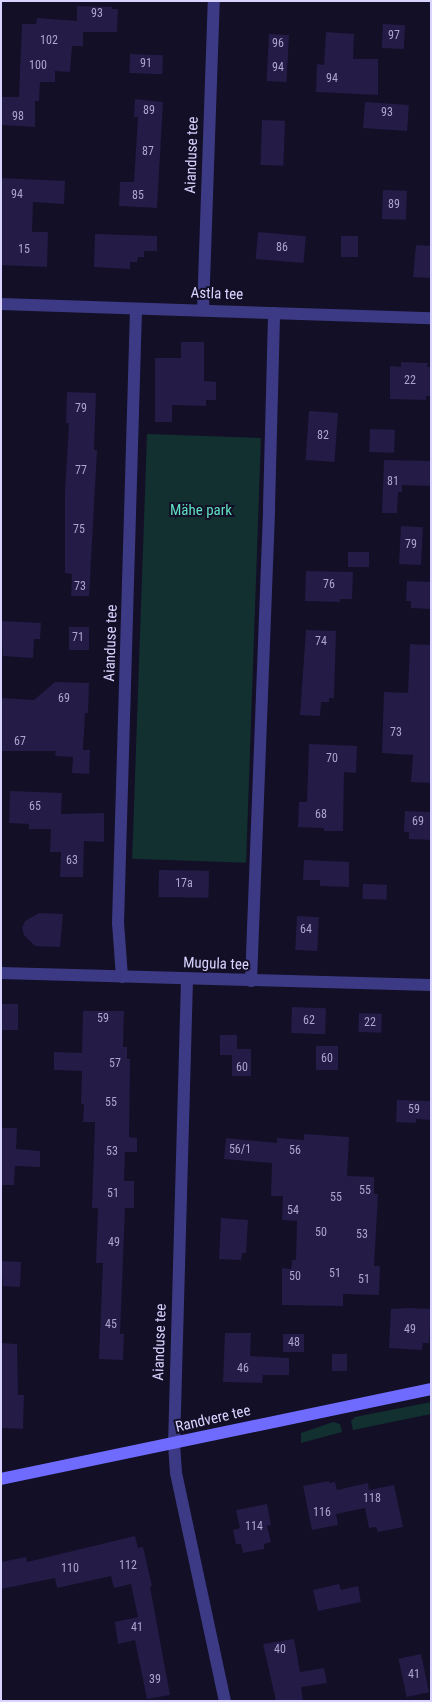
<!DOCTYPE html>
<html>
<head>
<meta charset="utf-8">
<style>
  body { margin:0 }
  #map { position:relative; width:432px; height:1702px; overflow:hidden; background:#130f26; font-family:"Roboto Condensed",sans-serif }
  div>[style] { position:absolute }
  .green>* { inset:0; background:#12302f; transform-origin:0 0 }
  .building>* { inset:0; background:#241b47; transform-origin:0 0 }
  .street>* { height:12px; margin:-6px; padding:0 6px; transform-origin:6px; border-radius:6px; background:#3d3a85 }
  .secondary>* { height:12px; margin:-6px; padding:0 6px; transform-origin:6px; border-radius:6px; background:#6f6bff }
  span { translate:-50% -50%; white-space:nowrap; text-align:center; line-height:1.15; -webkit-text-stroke:4px #130f26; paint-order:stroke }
  .number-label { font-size:12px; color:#aca6d1 }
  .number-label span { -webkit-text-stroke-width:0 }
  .street-label { font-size:15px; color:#d9d4ff }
  .park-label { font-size:15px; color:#5fe0c0 }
  .frame { position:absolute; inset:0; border:2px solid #d9d4ff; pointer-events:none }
</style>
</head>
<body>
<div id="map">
  <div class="green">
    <i style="left:147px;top:434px;width:114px;height:425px;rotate:2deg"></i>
    <i style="clip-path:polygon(431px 1402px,431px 1414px,353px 1430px,351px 1421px,355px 1417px)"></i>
    <i style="clip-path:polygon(333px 1422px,340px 1424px,342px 1432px,301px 1443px,301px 1433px)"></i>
  </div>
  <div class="building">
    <i style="clip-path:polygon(77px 6px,112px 7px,112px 9px,118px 9px,117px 32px,83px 32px,83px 46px,72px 46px,70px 72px,55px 71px,55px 82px,40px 82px,39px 101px,35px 101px,35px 127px,1px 125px,1px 97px,19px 97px,22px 24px,36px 24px,37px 18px,77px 21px)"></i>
    <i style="left:383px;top:24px;width:22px;height:24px;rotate:3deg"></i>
    <i style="clip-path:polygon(326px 32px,354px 34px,353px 59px,378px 59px,378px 95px,316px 92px,317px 64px,324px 65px)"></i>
    <i style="left:269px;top:34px;width:20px;height:47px;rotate:3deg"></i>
    <i style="left:130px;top:54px;width:33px;height:19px;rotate:2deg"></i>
    <i style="clip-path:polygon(135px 99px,163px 102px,157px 208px,119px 206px,120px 182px,134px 182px,138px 117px,134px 117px)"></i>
    <i style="left:365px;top:102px;width:44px;height:26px;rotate:4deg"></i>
    <i style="left:262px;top:120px;width:23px;height:45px;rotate:2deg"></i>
    <i style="clip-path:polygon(1px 178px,65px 181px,64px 204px,33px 202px,32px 232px,48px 232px,47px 267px,1px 265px)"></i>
    <i style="left:383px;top:190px;width:24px;height:29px;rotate:2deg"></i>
    <i style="left:258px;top:232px;width:48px;height:27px;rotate:5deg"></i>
    <i style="clip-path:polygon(95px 234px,157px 236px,157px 251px,144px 251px,144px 257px,138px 257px,137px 262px,130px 262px,130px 269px,94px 267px)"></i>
    <i style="left:341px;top:236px;width:17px;height:21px"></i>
    <i style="clip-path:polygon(416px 245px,431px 246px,431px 278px,413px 277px)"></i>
    <i style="clip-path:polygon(181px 342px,204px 342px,204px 381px,216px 382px,216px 400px,206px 400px,206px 406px,172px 405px,172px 422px,155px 422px,155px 358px,181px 358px)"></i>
    <i style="clip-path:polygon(401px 362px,428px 363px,427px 367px,431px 367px,431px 396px,426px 396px,426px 400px,390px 399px,390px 366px,401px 367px)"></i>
    <i style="clip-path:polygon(67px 392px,96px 393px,94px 450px,97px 450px,89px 596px,71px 596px,72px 574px,65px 573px,65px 491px,69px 423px,66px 423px)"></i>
    <i style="left:309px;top:411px;width:29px;height:49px;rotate:4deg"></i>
    <i style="left:370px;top:429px;width:25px;height:23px;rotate:2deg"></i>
    <i style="clip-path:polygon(384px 460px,431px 461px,431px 486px,402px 485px,402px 492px,398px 492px,397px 513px,382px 513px)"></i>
    <i style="left:401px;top:526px;width:22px;height:38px;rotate:3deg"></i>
    <i style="left:348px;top:552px;width:21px;height:15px"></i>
    <i style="clip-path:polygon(306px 571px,353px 572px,352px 599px,340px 599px,340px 602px,305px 601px)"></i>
    <i style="clip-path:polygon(407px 581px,431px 582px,431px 609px,411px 608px,411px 601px,406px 601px)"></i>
    <i style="clip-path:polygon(1px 621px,41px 623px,40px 639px,34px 639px,33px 658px,3px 656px)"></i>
    <i style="left:69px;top:627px;width:20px;height:23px"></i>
    <i style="clip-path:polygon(306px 630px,336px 631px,334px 698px,329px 698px,329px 702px,321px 702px,320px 716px,300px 715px)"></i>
    <i style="clip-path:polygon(410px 644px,431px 645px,431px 783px,411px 782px,413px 755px,382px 753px,384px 692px,408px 693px)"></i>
    <i style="clip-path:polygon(55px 682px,89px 683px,88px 713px,85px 713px,83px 750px,90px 750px,89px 774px,72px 773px,73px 757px,55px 756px,56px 751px,1px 751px,1px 698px,34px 700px)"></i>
    <i style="clip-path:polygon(309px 744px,357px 746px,356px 773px,344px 772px,343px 831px,324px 831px,324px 828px,298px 827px,299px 802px,307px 802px)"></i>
    <i style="clip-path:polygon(10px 791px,62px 793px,61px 814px,104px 813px,104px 842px,84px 841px,83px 877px,60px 877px,61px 852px,50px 852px,51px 829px,29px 829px,29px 824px,9px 823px)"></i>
    <i style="clip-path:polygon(405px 811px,431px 812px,431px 840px,409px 839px,409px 832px,404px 832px)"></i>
    <i style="clip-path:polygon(304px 860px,349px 862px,349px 887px,320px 886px,320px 880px,303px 880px)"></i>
    <i style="left:159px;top:870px;width:50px;height:27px;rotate:1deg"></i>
    <i style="left:363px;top:884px;width:24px;height:15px;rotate:2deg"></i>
    <i style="clip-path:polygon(39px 913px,63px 914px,60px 947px,35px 946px,24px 935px,22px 928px,25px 921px)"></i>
    <i style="left:297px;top:916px;width:22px;height:34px;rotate:3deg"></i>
    <i style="left:1px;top:1004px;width:17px;height:26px"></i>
    <i style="left:292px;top:1007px;width:34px;height:26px;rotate:2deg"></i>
    <i style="clip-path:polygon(83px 1011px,124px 1011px,123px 1047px,127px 1047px,127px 1059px,130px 1059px,129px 1137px,137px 1138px,137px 1152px,125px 1152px,124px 1181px,134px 1181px,134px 1208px,125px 1208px,120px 1334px,124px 1334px,123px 1360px,99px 1359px,103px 1263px,96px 1263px,98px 1208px,92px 1208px,95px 1122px,83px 1122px,84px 1104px,81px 1104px,82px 1071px,54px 1070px,54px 1052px,82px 1053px)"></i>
    <i style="left:359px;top:1013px;width:23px;height:19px;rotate:2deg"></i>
    <i style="clip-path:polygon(220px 1035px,237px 1035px,237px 1049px,251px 1049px,251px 1076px,232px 1076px,232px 1055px,220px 1055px)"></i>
    <i style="left:316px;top:1046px;width:22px;height:24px"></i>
    <i style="clip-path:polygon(397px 1100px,431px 1101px,431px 1120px,416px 1119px,416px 1123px,396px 1122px)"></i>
    <i style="clip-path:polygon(1px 1128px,17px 1128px,16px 1149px,40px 1151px,40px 1167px,15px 1166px,14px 1185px,1px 1185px)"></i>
    <i style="clip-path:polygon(304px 1134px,349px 1137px,347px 1176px,374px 1177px,374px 1194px,378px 1194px,374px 1266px,380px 1266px,379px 1295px,343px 1294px,343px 1306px,282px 1305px,282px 1268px,291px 1269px,292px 1260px,296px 1260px,297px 1221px,282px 1220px,283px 1196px,271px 1196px,272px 1163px,224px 1159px,226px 1138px,277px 1143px,277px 1138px,304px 1140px)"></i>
    <i style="clip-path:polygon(221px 1218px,248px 1220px,246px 1253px,242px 1253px,241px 1260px,219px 1259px)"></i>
    <i style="clip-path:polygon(1px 1261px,21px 1262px,20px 1287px,3px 1286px)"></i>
    <i style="clip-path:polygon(410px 1308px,431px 1309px,429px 1343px,423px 1343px,422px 1350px,389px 1348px,391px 1309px)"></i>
    <i style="clip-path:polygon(225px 1333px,251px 1333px,250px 1356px,289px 1358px,289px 1375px,263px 1375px,262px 1383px,223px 1382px)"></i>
    <i style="left:283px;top:1334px;width:21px;height:18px"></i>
    <i style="clip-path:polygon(1px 1343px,17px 1344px,18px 1395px,24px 1395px,23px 1429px,1px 1428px)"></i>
    <i style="left:332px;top:1354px;width:15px;height:17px"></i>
    <i style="clip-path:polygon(329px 1481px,329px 1483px,335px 1482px,337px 1490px,368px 1483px,369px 1490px,394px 1485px,403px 1527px,378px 1532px,376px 1527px,369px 1528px,365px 1508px,336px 1514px,338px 1525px,312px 1530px,303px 1486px)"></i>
    <i style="clip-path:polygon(267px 1504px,271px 1525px,267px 1526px,271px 1542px,264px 1544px,264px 1549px,243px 1553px,241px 1544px,236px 1544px,233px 1530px,240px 1528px,236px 1510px)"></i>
    <i style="clip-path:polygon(135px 1536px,138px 1548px,143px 1547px,152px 1586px,150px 1587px,170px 1695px,147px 1699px,135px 1640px,118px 1644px,115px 1622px,138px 1617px,131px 1584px,114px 1588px,111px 1576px,57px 1588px,55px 1578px,1px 1589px,1px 1562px,26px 1557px,27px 1562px)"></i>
    <i style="clip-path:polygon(339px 1584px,341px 1590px,358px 1586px,361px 1602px,318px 1611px,313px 1590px)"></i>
    <i style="clip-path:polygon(294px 1639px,300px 1672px,324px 1668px,327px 1683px,301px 1687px,303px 1701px,276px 1701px,263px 1644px)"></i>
    <i style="left:421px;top:1654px;width:39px;height:23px;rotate:78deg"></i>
  </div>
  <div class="street">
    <i style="left:1px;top:304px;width:430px;rotate:1.9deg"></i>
    <i style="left:203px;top:310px;width:309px;rotate:-88deg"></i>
    <i style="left:1px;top:973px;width:430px;rotate:1.6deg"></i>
    <i style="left:122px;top:977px;width:54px;rotate:-94.2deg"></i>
    <i style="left:118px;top:923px;width:614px;rotate:-88.32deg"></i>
    <i style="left:187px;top:980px;width:464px;rotate:91.6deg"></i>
    <i style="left:174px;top:1444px;width:29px;rotate:86deg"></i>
    <i style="left:176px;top:1473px;width:233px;rotate:77.9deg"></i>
    <i style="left:251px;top:981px;width:474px;rotate:-87.8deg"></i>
    <i style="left:269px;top:507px;width:194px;rotate:-88.5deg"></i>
  </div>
  <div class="secondary">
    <i style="left:1px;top:1479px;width:439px;rotate:-11.8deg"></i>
  </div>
  <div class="number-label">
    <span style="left:97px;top:14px">93</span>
    <span style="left:394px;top:36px">97</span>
    <span style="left:49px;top:41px">102</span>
    <span style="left:278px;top:44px">96</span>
    <span style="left:146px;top:64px">91</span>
    <span style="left:38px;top:66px">100</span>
    <span style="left:278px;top:68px">94</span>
    <span style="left:332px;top:79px">94</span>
    <span style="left:149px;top:111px">89</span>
    <span style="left:387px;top:113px">93</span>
    <span style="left:18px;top:117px">98</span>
    <span style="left:148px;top:152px">87</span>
    <span style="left:17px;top:195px">94</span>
    <span style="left:138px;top:196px">85</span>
    <span style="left:394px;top:205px">89</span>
    <span style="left:282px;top:248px">86</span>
    <span style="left:24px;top:250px">15</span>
    <span style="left:410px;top:381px">22</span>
    <span style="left:81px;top:409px">79</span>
    <span style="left:323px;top:436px">82</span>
    <span style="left:81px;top:471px">77</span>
    <span style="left:393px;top:482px">81</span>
    <span style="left:79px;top:530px">75</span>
    <span style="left:411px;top:545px">79</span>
    <span style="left:329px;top:585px">76</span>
    <span style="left:80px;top:587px">73</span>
    <span style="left:78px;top:638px">71</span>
    <span style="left:321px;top:642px">74</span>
    <span style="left:64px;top:699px">69</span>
    <span style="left:396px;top:733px">73</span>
    <span style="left:20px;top:742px">67</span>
    <span style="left:332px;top:759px">70</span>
    <span style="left:35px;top:807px">65</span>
    <span style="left:321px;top:815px">68</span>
    <span style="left:418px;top:822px">69</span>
    <span style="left:72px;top:861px">63</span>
    <span style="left:184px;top:884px">17a</span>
    <span style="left:306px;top:930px">64</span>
    <span style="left:103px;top:1019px">59</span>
    <span style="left:309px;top:1021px">62</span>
    <span style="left:370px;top:1023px">22</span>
    <span style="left:327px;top:1059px">60</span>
    <span style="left:115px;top:1064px">57</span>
    <span style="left:242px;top:1068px">60</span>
    <span style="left:111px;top:1103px">55</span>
    <span style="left:414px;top:1110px">59</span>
    <span style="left:240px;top:1150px">56/1</span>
    <span style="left:295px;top:1151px">56</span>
    <span style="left:112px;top:1152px">53</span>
    <span style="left:365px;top:1191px">55</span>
    <span style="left:113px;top:1194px">51</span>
    <span style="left:336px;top:1198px">55</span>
    <span style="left:293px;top:1211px">54</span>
    <span style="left:321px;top:1233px">50</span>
    <span style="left:362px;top:1235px">53</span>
    <span style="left:114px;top:1243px">49</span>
    <span style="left:335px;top:1274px">51</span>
    <span style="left:295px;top:1277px">50</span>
    <span style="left:364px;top:1280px">51</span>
    <span style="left:111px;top:1325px">45</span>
    <span style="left:410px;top:1330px">49</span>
    <span style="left:294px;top:1343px">48</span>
    <span style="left:243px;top:1369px">46</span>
    <span style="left:372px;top:1499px">118</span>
    <span style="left:322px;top:1513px">116</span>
    <span style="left:254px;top:1527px">114</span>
    <span style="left:128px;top:1566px">112</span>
    <span style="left:70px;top:1569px">110</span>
    <span style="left:137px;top:1628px">41</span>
    <span style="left:280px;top:1650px">40</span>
    <span style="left:414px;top:1675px">41</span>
    <span style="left:155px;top:1680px">39</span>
  </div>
  <div class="street-label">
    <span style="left:192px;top:155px;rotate:-88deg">Aianduse tee</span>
    <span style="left:217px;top:294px;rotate:2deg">Astla tee</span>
    <span style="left:111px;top:643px;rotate:-88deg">Aianduse tee</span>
    <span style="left:216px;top:964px;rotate:2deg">Mugula tee</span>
    <span style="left:160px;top:1342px;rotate:-88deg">Aianduse tee</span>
    <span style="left:213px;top:1419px;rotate:-13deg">Randvere tee</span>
  </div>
  <div class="park-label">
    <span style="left:201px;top:511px">Mähe park</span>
  </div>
  <div class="frame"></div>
</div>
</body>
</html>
